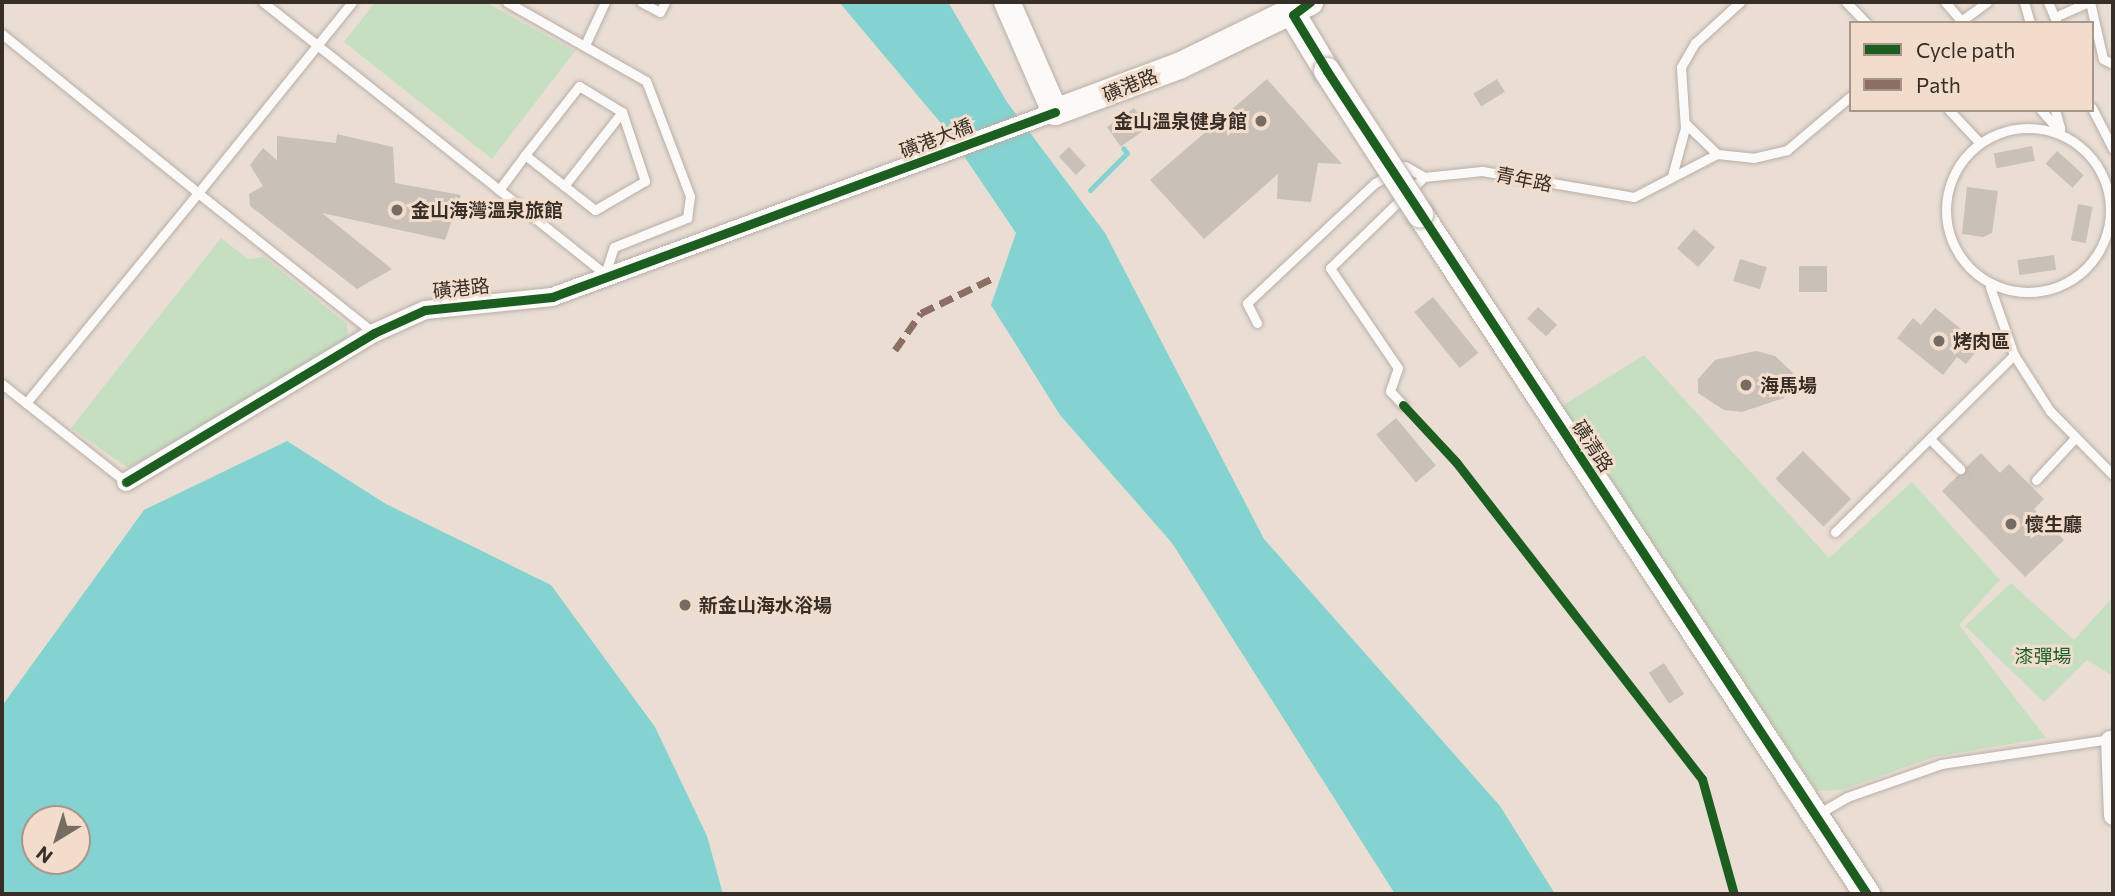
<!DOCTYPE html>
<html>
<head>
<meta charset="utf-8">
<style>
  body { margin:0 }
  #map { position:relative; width:2115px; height:896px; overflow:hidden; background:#eaded4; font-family:Commissioner,"Noto Sans TC",sans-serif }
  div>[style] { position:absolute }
  .green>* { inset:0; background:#c7dfc1 }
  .water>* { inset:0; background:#84d3d0 }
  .stream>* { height:5px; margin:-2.5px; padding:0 2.5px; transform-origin:2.5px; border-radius:2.5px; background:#84d3d0 }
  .building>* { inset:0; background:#c9c0b8; transform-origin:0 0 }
  .roads { filter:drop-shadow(0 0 2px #b8afa8) drop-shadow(0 0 2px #b8afa8) }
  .lane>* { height:9px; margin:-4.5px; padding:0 4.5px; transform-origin:4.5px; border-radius:4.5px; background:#fcfaf9 }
  .lane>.ring { margin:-4.5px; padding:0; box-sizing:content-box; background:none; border:9px solid #fcfaf9; border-radius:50% }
  .street>* { height:18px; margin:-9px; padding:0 9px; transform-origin:9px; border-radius:9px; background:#fcfaf9 }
  .secondary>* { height:26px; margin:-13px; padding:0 13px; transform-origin:13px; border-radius:13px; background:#fcfaf9 }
  .bridges { filter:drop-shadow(0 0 2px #b8afa8) drop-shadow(0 0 2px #b8afa8) }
  .secondary-bridge>* { height:26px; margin:-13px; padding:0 13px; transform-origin:13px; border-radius:13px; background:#fcfaf9 }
  .quiet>* { height:7px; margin-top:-3.5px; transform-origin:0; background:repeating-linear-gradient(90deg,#8d6e63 0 14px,transparent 0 21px) }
  .cycleway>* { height:9px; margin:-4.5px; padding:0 4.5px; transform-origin:4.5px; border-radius:4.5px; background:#1b5e20 }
  .dots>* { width:19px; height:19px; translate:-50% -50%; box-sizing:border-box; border:4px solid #f2ddcc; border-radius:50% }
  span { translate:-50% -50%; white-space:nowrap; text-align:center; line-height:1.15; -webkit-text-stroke:6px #f2ddcc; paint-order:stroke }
  .street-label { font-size:19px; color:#362e27 }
  .poi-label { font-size:19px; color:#362e27; font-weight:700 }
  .right { translate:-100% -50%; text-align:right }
  .left { translate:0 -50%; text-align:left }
  .park-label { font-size:19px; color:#1b622d }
  .frame { position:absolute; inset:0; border:4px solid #362e27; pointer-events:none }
  .legend { position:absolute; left:1849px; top:21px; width:245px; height:91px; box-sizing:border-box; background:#f2ddcc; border:2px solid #a7978a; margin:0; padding:9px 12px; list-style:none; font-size:21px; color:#362e27 }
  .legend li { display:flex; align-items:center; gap:14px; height:35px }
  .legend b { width:35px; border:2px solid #a7978a }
  .north { position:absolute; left:21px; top:805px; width:70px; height:70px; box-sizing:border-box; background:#f2ddcc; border:2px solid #a7978a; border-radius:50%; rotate:218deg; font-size:19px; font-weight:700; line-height:28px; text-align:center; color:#362e27 }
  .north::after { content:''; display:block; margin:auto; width:24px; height:32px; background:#756c64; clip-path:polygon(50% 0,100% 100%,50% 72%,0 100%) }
</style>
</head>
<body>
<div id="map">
  <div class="green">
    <i style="clip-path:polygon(375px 2px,485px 2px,575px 51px,492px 159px,344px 42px)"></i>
    <i style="clip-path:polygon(221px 238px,248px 259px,264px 257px,347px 324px,348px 342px,128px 468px,71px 428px)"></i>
    <i style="clip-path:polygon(1644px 355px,1829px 558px,1912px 482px,2000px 580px,1959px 625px,2046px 738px,1934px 757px,1842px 790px,1817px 791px,1562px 406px)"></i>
    <i style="clip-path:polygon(2011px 583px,2074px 640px,2113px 597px,2113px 676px,2087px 660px,2044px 702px,1965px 626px)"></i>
  </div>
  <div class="water">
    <i style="clip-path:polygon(839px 2px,948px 2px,1007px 102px,1105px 233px,1264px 539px,1500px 806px,1555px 894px,1395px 894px,1172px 543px,1060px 415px,991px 305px,1016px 233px,945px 128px)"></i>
    <i style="clip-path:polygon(evenodd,287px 441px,386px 504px,551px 585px,655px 727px,707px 836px,723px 894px,2px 894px,2px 706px,144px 510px,287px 441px,35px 819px,77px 819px,77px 861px,35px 861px,35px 819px)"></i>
  </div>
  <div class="stream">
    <i style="left:1090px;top:190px;width:52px;rotate:-45deg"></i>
    <i style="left:1127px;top:153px;width:6px;rotate:-129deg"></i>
  </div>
  <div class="building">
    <i style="clip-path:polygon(1267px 79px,1342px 164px,1318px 163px,1311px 202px,1277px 199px,1278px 174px,1204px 239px,1150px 180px)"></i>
    <i style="left:1497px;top:79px;width:15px;height:28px;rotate:58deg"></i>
    <i style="left:1134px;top:108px;width:24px;height:33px;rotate:55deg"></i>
    <i style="clip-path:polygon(337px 134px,393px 147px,395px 183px,461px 195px,445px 240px,322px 213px,392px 269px,357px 289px,250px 206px,249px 194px,263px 186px,250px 165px,263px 148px,277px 160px,277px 136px,336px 143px)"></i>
    <i style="left:2032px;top:146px;width:15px;height:39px;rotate:79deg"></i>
    <i style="left:1069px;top:147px;width:25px;height:14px;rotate:47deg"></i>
    <i style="left:2057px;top:151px;width:36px;height:17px;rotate:42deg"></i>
    <i style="clip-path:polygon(1967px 187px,1998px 191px,1992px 233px,1983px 237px,1962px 234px)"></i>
    <i style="left:2078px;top:204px;width:15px;height:37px;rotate:11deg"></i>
    <i style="left:1694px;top:229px;width:28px;height:26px;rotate:41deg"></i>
    <i style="left:2054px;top:255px;width:15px;height:37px;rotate:82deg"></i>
    <i style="left:1740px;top:259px;width:28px;height:23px;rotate:17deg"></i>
    <i style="left:1827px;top:266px;width:26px;height:28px;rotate:90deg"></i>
    <i style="left:1433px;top:297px;width:72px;height:24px;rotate:51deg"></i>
    <i style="left:1538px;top:307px;width:26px;height:16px;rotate:43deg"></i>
    <i style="clip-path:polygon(1935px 308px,1981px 345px,1966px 364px,1957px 357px,1943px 375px,1897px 338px,1913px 318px,1921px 325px)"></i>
    <i style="clip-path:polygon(1756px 351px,1775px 356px,1793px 373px,1784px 398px,1742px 412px,1724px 410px,1698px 393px,1698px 379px,1715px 360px)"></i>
    <i style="left:1396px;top:418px;width:62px;height:26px;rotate:50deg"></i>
    <i style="left:1803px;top:451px;width:68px;height:39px;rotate:45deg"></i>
    <i style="clip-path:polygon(1981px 453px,2000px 473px,2009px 464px,2044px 499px,2034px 509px,2064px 540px,2025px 577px,1942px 491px)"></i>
    <i style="left:1664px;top:663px;width:37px;height:18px;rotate:57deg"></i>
  </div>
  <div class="roads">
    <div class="lane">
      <i style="left:263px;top:2px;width:437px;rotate:38.5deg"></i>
      <i style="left:605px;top:274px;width:28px;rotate:-72deg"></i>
      <i style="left:614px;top:247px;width:79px;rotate:-21.7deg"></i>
      <i style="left:687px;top:218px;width:22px;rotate:-82deg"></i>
      <i style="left:690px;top:196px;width:123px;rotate:-110.9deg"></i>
      <i style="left:646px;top:81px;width:160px;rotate:-150.4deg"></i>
      <i style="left:641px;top:2px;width:21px;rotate:28deg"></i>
      <i style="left:660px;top:12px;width:11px;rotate:-63deg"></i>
      <i style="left:1846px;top:2px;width:29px;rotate:46deg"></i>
      <i style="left:1945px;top:2px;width:28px;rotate:49deg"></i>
      <i style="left:2024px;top:2px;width:22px;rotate:74deg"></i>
      <i style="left:2048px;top:2px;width:23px;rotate:67deg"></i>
      <i style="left:2090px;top:2px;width:58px;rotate:77.2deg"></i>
      <i style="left:2103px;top:59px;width:11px;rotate:27deg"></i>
      <i style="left:2055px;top:17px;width:37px;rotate:-24deg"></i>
      <i style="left:1961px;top:21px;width:32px;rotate:-36deg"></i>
      <i style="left:2px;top:34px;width:252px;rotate:39deg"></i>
      <i style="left:198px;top:193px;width:245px;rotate:-51.1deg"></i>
      <i style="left:585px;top:45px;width:47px;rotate:-65.1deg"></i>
      <i style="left:2092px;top:108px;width:46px;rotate:62.9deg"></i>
      <i style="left:1949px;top:110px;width:45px;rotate:46.8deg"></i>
      <i style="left:2041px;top:110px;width:29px;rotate:49deg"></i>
      <i style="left:2055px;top:110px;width:19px;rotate:74deg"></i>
      <i style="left:1685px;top:123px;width:45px;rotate:44.1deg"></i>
      <i class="ring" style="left:1946px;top:128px;width:155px;height:155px"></i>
      <i style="left:1672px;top:176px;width:50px;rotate:-74.8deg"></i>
      <i style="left:1685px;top:128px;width:61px;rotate:-93.8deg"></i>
      <i style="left:1681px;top:67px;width:28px;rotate:-60deg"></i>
      <i style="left:1695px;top:43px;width:61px;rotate:-42.3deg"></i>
      <i style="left:564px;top:186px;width:94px;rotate:-51.9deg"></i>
      <i style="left:499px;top:190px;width:44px;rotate:-53.4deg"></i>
      <i style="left:525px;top:155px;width:89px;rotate:38.2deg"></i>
      <i style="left:595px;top:210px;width:58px;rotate:-30.1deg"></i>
      <i style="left:645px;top:181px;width:73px;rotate:-108.4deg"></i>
      <i style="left:622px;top:112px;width:50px;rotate:-148.8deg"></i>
      <i style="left:579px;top:86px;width:88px;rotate:128deg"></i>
      <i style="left:1990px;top:287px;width:72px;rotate:70.6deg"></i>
      <i style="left:2014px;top:355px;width:67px;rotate:57.3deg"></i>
      <i style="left:2050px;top:411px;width:90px;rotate:45.5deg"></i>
      <i style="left:1257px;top:323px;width:22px;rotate:-117deg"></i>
      <i style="left:1247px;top:303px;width:175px;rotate:-43.2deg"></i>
      <i style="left:1375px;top:183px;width:34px;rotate:-30deg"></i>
      <i style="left:1405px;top:166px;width:22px;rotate:30deg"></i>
      <i style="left:1424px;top:177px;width:58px;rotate:-5.9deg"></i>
      <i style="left:1482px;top:171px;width:154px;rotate:9.7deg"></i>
      <i style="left:1634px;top:197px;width:93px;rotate:-27.4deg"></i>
      <i style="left:1717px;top:154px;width:36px;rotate:6deg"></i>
      <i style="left:1753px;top:158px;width:35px;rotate:-13deg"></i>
      <i style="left:1787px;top:150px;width:84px;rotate:-40.2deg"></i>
      <i style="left:2px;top:384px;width:158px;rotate:38.3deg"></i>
      <i style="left:26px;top:403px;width:271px;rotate:-50.7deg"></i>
      <i style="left:198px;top:193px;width:225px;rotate:38.5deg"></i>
      <i style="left:1403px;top:405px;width:19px;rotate:-133deg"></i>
      <i style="left:1390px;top:391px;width:24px;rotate:-71deg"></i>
      <i style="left:1398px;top:368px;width:121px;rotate:-124.2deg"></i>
      <i style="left:1330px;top:268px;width:131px;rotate:-44.1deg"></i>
      <i style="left:1932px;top:441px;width:40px;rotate:45deg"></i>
      <i style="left:2036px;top:480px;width:57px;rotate:-47.1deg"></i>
      <i style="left:1835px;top:532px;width:252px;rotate:-44.7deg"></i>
      <i style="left:1816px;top:815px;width:36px;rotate:-30deg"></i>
      <i style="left:1847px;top:797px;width:100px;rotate:-19.3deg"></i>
      <i style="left:1941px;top:764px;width:172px;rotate:-8.4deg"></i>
    </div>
    <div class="street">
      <i style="left:126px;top:482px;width:289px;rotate:-31deg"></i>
      <i style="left:374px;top:333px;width:56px;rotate:-24.3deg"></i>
      <i style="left:425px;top:310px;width:128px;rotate:-5.8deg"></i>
      <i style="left:552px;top:297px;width:536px;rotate:-20.19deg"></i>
      <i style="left:2110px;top:740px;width:76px;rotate:87.7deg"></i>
    </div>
    <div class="secondary">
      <i style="left:1007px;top:2px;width:120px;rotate:66.4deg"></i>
      <i style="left:1055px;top:112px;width:132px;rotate:-20.4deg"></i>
      <i style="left:1179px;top:66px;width:146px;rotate:-26deg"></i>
      <i style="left:1293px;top:15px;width:66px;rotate:58.7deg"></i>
      <i style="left:1420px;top:214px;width:814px;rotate:56.68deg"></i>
    </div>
  </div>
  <div class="bridges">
    <div class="secondary-bridge">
      <i style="left:1327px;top:71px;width:171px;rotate:57deg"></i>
    </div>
  </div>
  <div class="quiet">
    <i style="left:895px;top:350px;width:45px;rotate:-54.9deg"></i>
    <i style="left:921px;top:313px;width:78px;rotate:-25.9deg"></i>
  </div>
  <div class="cycleway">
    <i style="left:1310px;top:2px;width:21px;rotate:143deg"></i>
    <i style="left:1293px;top:15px;width:66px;rotate:58.7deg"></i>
    <i style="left:1327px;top:71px;width:984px;rotate:56.73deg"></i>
    <i style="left:1403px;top:405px;width:78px;rotate:47.1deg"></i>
    <i style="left:1456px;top:462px;width:401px;rotate:52.2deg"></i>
    <i style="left:1702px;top:779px;width:119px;rotate:74.5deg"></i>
    <i style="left:126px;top:482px;width:289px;rotate:-31deg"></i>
    <i style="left:374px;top:333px;width:56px;rotate:-24.3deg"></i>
    <i style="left:425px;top:310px;width:128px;rotate:-5.8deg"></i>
    <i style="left:552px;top:297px;width:536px;rotate:-20.19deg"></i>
  </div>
  <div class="dots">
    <i style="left:1261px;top:121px;background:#756c64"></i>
    <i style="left:397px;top:210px;background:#756c64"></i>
    <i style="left:1939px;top:341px;background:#756c64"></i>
    <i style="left:1746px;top:385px;background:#756c64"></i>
    <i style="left:2011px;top:524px;background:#756c64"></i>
    <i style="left:685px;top:605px;background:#756c64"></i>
  </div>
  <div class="street-label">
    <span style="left:1130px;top:85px;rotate:-22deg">磺港路</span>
    <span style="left:936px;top:138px;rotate:-21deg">磺港大橋</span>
    <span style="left:1524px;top:179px;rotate:11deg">青年路</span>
    <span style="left:461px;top:288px;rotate:-6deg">磺港路</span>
    <span style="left:1593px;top:446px;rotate:57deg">磺清路</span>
  </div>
  <div class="poi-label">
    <span class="right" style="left:1247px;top:121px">金山溫泉健身館</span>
    <span class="left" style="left:411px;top:210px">金山海灣溫泉旅館</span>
    <span class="left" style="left:1953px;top:341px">烤肉區</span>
    <span class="left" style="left:1760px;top:385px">海馬場</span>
    <span class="left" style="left:2025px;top:524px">懷生廳</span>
    <span class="left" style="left:699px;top:605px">新金山海水浴場</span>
  </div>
  <div class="park-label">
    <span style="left:2043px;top:656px">漆彈場</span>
  </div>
  <div class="frame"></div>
  <ul class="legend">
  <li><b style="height:9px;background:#1b5e20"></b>Cycle path</li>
  <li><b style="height:9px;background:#8d6e63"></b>Path</li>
  </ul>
  <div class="north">N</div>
</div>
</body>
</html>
